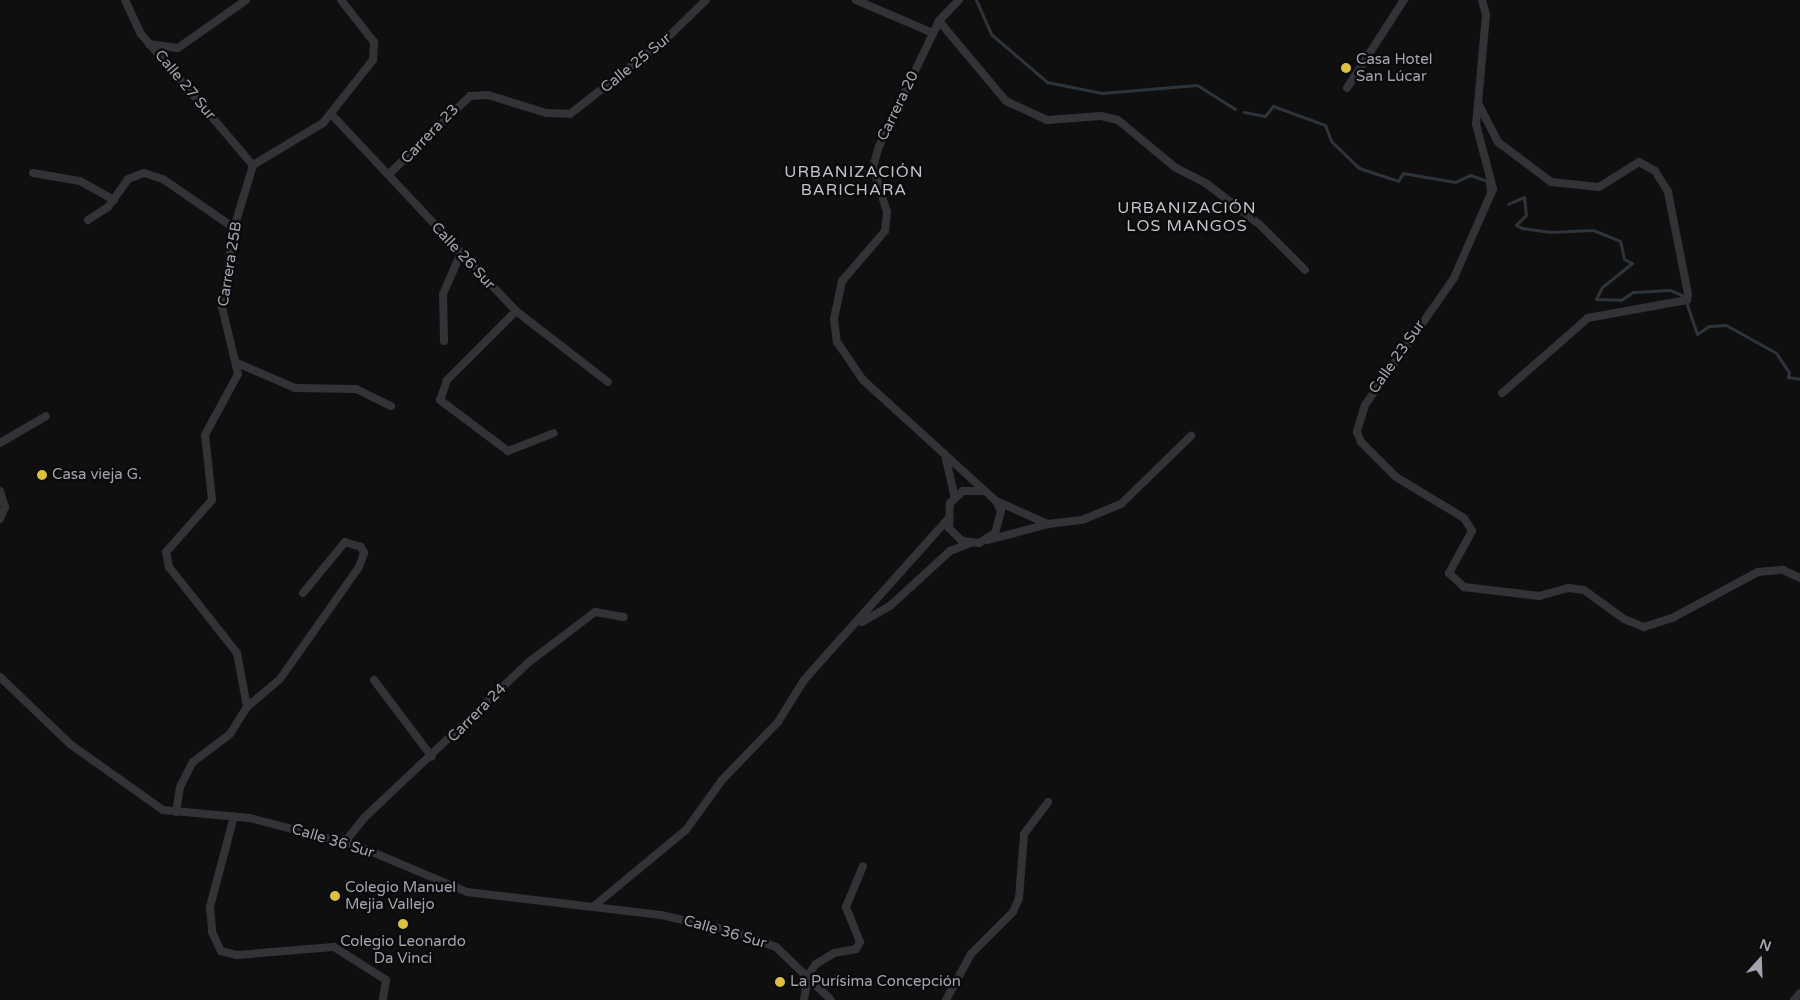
<!DOCTYPE html>
<html>
<head>
<meta charset="utf-8">
<style>
  body { margin:0 }
  #map { position:relative; width:1800px; height:1000px; overflow:hidden; background:#0f0f10; font-family:"Varela Round",sans-serif }
  div>[style] { position:absolute }
  .stream>* { height:3px; margin:-1.5px; padding:0 1.5px; transform-origin:1.5px; border-radius:1.5px; background:#2e343b }
  .street>* { height:8px; margin:-4px; padding:0 4px; transform-origin:4px; border-radius:4px; background:#333337 }
  .dots>* { width:14px; height:14px; translate:-50% -50%; box-sizing:border-box; border:2px solid #0b0a0b; border-radius:50% }
  span { translate:-50% -50%; white-space:nowrap; text-align:center; line-height:1.15; -webkit-text-stroke:5px #0b0a0b; paint-order:stroke }
  .poi-label { font-size:15px; color:#a2a4b0 }
  .left { translate:0 -50%; text-align:left }
  .street-label { font-size:15px; color:#a2a4b0 }
  .neighbourhood-label { font-size:16px; color:#c2c3cc; letter-spacing:1px }
  .north { position:absolute; left:1735px; top:935px; width:50px; height:50px; -webkit-text-stroke:4px #0b0a0b; paint-order:stroke; rotate:20deg; font-size:14px; font-weight:700; line-height:20px; text-align:center; color:#a2a4b0 }
  .north::after { content:''; display:block; margin:auto; width:18px; height:22px; background:#a2a4b0; clip-path:polygon(50% 0,100% 100%,50% 72%,0 100%) }
</style>
</head>
<body>
<div id="map">
  <div class="stream">
    <i style="left:976px;top:0;width:37px;rotate:66deg"></i>
    <i style="left:991px;top:34px;width:74px;rotate:40.6deg"></i>
    <i style="left:1047px;top:82px;width:56px;rotate:11.3deg"></i>
    <i style="left:1102px;top:93px;width:95px;rotate:-4.8deg"></i>
    <i style="left:1197px;top:85px;width:45px;rotate:32.3deg"></i>
    <i style="left:1244px;top:112px;width:21px;rotate:11deg"></i>
    <i style="left:1265px;top:116px;width:13px;rotate:-51deg"></i>
    <i style="left:1273px;top:106px;width:55px;rotate:20.1deg"></i>
    <i style="left:1325px;top:125px;width:17px;rotate:69deg"></i>
    <i style="left:1331px;top:141px;width:39px;rotate:44deg"></i>
    <i style="left:1359px;top:168px;width:41px;rotate:18.4deg"></i>
    <i style="left:1398px;top:181px;width:9px;rotate:-58deg"></i>
    <i style="left:1403px;top:173px;width:53px;rotate:9.8deg"></i>
    <i style="left:1455px;top:182px;width:17px;rotate:-25deg"></i>
    <i style="left:1470px;top:175px;width:18px;rotate:19deg"></i>
    <i style="left:1487px;top:181px;width:12px;rotate:85deg"></i>
    <i style="left:1508px;top:204px;width:17px;rotate:-24deg"></i>
    <i style="left:1524px;top:197px;width:18px;rotate:84deg"></i>
    <i style="left:1526px;top:215px;width:14px;rotate:135deg"></i>
    <i style="left:1516px;top:225px;width:7px;rotate:27deg"></i>
    <i style="left:1522px;top:228px;width:27px;rotate:8deg"></i>
    <i style="left:1549px;top:232px;width:44px;rotate:-2.6deg"></i>
    <i style="left:1593px;top:230px;width:29px;rotate:22deg"></i>
    <i style="left:1620px;top:241px;width:18px;rotate:77deg"></i>
    <i style="left:1624px;top:259px;width:9px;rotate:27deg"></i>
    <i style="left:1632px;top:263px;width:38px;rotate:141deg"></i>
    <i style="left:1602px;top:287px;width:13px;rotate:117deg"></i>
    <i style="left:1596px;top:299px;width:25px;rotate:2deg"></i>
    <i style="left:1621px;top:300px;width:14px;rotate:-34deg"></i>
    <i style="left:1633px;top:292px;width:37px;rotate:-3deg"></i>
    <i style="left:1670px;top:290px;width:15px;rotate:23deg"></i>
    <i style="left:1684px;top:296px;width:40px;rotate:71.1deg"></i>
    <i style="left:1697px;top:334px;width:14px;rotate:-34deg"></i>
    <i style="left:1709px;top:326px;width:17px;rotate:-3deg"></i>
    <i style="left:1726px;top:325px;width:57px;rotate:29.2deg"></i>
    <i style="left:1776px;top:353px;width:23px;rotate:56deg"></i>
    <i style="left:1789px;top:372px;width:5px;rotate:101deg"></i>
    <i style="left:1788px;top:377px;width:12px;rotate:9deg"></i>
  </div>
  <div class="street">
    <i style="left:125px;top:0;width:38px;rotate:65deg"></i>
    <i style="left:141px;top:34px;width:172px;rotate:49.5deg"></i>
    <i style="left:856px;top:0;width:84px;rotate:23.2deg"></i>
    <i style="left:959px;top:0;width:29px;rotate:134deg"></i>
    <i style="left:939px;top:21px;width:139px;rotate:115.6deg"></i>
    <i style="left:879px;top:146px;width:22px;rotate:106deg"></i>
    <i style="left:873px;top:167px;width:47px;rotate:72.7deg"></i>
    <i style="left:887px;top:212px;width:19px;rotate:96deg"></i>
    <i style="left:885px;top:231px;width:66px;rotate:130.7deg"></i>
    <i style="left:842px;top:281px;width:39px;rotate:102deg"></i>
    <i style="left:834px;top:319px;width:23px;rotate:83deg"></i>
    <i style="left:837px;top:342px;width:46px;rotate:55.6deg"></i>
    <i style="left:863px;top:380px;width:180px;rotate:42.3deg"></i>
    <i style="left:996px;top:501px;width:11px;rotate:63deg"></i>
    <i style="left:1001px;top:511px;width:23px;rotate:105deg"></i>
    <i style="left:995px;top:533px;width:19px;rotate:148deg"></i>
    <i style="left:979px;top:543px;width:17px;rotate:-173deg"></i>
    <i style="left:962px;top:541px;width:18px;rotate:-135deg"></i>
    <i style="left:949px;top:528px;width:25px;rotate:-88deg"></i>
    <i style="left:950px;top:503px;width:18px;rotate:-43deg"></i>
    <i style="left:963px;top:491px;width:21px"></i>
    <i style="left:1482px;top:0;width:16px;rotate:75deg"></i>
    <i style="left:1486px;top:15px;width:109px;rotate:95.2deg"></i>
    <i style="left:1476px;top:124px;width:67px;rotate:75.3deg"></i>
    <i style="left:1493px;top:189px;width:97px;rotate:113.7deg"></i>
    <i style="left:1454px;top:278px;width:155px;rotate:125deg"></i>
    <i style="left:1365px;top:405px;width:28px;rotate:107deg"></i>
    <i style="left:1357px;top:432px;width:11px;rotate:68deg"></i>
    <i style="left:1361px;top:442px;width:49px;rotate:45deg"></i>
    <i style="left:1396px;top:477px;width:79px;rotate:31.1deg"></i>
    <i style="left:1464px;top:518px;width:15px;rotate:58deg"></i>
    <i style="left:1472px;top:531px;width:48px;rotate:118.7deg"></i>
    <i style="left:1449px;top:573px;width:21px;rotate:43deg"></i>
    <i style="left:1464px;top:587px;width:76px;rotate:6.8deg"></i>
    <i style="left:1539px;top:596px;width:31px;rotate:-15deg"></i>
    <i style="left:1569px;top:588px;width:15px;rotate:8deg"></i>
    <i style="left:1584px;top:590px;width:49px;rotate:35.9deg"></i>
    <i style="left:1624px;top:619px;width:22px;rotate:22deg"></i>
    <i style="left:1644px;top:627px;width:32px;rotate:-18deg"></i>
    <i style="left:1674px;top:617px;width:95px;rotate:-28.2deg"></i>
    <i style="left:1758px;top:572px;width:25px;rotate:-5deg"></i>
    <i style="left:1783px;top:570px;width:19px;rotate:25deg"></i>
    <i style="left:939px;top:21px;width:104px;rotate:50.1deg"></i>
    <i style="left:1006px;top:101px;width:45px;rotate:24.9deg"></i>
    <i style="left:1047px;top:120px;width:54px;rotate:-4.2deg"></i>
    <i style="left:1101px;top:116px;width:17px;rotate:13deg"></i>
    <i style="left:1118px;top:120px;width:75px;rotate:39.6deg"></i>
    <i style="left:1176px;top:168px;width:35px;rotate:27deg"></i>
    <i style="left:1207px;top:184px;width:66px;rotate:37.6deg"></i>
    <i style="left:1259px;top:224px;width:65px;rotate:45deg"></i>
    <i style="left:149px;top:44px;width:29px;rotate:8deg"></i>
    <i style="left:178px;top:48px;width:83px;rotate:-35.2deg"></i>
    <i style="left:1347px;top:88px;width:105px;rotate:-57.1deg"></i>
    <i style="left:1478px;top:103px;width:44px;rotate:62.9deg"></i>
    <i style="left:1498px;top:142px;width:66px;rotate:37deg"></i>
    <i style="left:1551px;top:182px;width:48px;rotate:5.9deg"></i>
    <i style="left:1599px;top:187px;width:47px;rotate:-32deg"></i>
    <i style="left:1639px;top:162px;width:18px;rotate:29deg"></i>
    <i style="left:1655px;top:171px;width:25px;rotate:58deg"></i>
    <i style="left:1668px;top:192px;width:104px;rotate:78.9deg"></i>
    <i style="left:1688px;top:294px;width:6px;rotate:99deg"></i>
    <i style="left:1687px;top:300px;width:101px;rotate:169.7deg"></i>
    <i style="left:1588px;top:318px;width:114px;rotate:138.9deg"></i>
    <i style="left:332px;top:115px;width:269px;rotate:46.8deg"></i>
    <i style="left:516px;top:311px;width:116px;rotate:37.7deg"></i>
    <i style="left:33px;top:173px;width:48px;rotate:9.7deg"></i>
    <i style="left:80px;top:181px;width:39px;rotate:29deg"></i>
    <i style="left:389px;top:174px;width:112px;rotate:-43.9deg"></i>
    <i style="left:470px;top:96px;width:18px;rotate:-3deg"></i>
    <i style="left:488px;top:95px;width:61px;rotate:17.2deg"></i>
    <i style="left:546px;top:113px;width:24px;rotate:2deg"></i>
    <i style="left:570px;top:114px;width:123px;rotate:-38.1deg"></i>
    <i style="left:667px;top:38px;width:54px;rotate:-44.3deg"></i>
    <i style="left:88px;top:220px;width:24px;rotate:-33deg"></i>
    <i style="left:108px;top:207px;width:34px;rotate:-54deg"></i>
    <i style="left:128px;top:179px;width:17px;rotate:-21deg"></i>
    <i style="left:144px;top:173px;width:20px;rotate:18deg"></i>
    <i style="left:163px;top:179px;width:86px;rotate:34.6deg"></i>
    <i style="left:516px;top:311px;width:98px;rotate:135deg"></i>
    <i style="left:447px;top:380px;width:21px;rotate:109deg"></i>
    <i style="left:440px;top:400px;width:85px;rotate:36.9deg"></i>
    <i style="left:508px;top:451px;width:49px;rotate:-21.4deg"></i>
    <i style="left:444px;top:341px;width:47px;rotate:-91.2deg"></i>
    <i style="left:443px;top:294px;width:43px;rotate:-66.4deg"></i>
    <i style="left:237px;top:363px;width:63px;rotate:23.3deg"></i>
    <i style="left:295px;top:388px;width:61px;rotate:0.9deg"></i>
    <i style="left:356px;top:389px;width:39px;rotate:26deg"></i>
    <i style="left:0;top:443px;width:53px;rotate:-30.4deg"></i>
    <i style="left:946px;top:459px;width:39px;rotate:77deg"></i>
    <i style="left:0;top:491px;width:17px;rotate:73deg"></i>
    <i style="left:5px;top:507px;width:13px;rotate:113deg"></i>
    <i style="left:996px;top:501px;width:57px;rotate:23.9deg"></i>
    <i style="left:988px;top:540px;width:62px;rotate:-14.9deg"></i>
    <i style="left:1048px;top:524px;width:34px;rotate:-7deg"></i>
    <i style="left:1082px;top:520px;width:42px;rotate:-22.3deg"></i>
    <i style="left:1121px;top:504px;width:98px;rotate:-44.2deg"></i>
    <i style="left:862px;top:622px;width:32px;rotate:-30deg"></i>
    <i style="left:890px;top:606px;width:81px;rotate:-42.5deg"></i>
    <i style="left:950px;top:551px;width:22px;rotate:-21deg"></i>
    <i style="left:0;top:677px;width:97px;rotate:43.7deg"></i>
    <i style="left:70px;top:744px;width:114px;rotate:35.4deg"></i>
    <i style="left:163px;top:810px;width:87px;rotate:5.3deg"></i>
    <i style="left:250px;top:818px;width:112px;rotate:14.5deg"></i>
    <i style="left:358px;top:846px;width:118px;rotate:22.9deg"></i>
    <i style="left:467px;top:892px;width:195px;rotate:6.8deg"></i>
    <i style="left:661px;top:915px;width:76px;rotate:12.9deg"></i>
    <i style="left:735px;top:932px;width:44px;rotate:20.1deg"></i>
    <i style="left:776px;top:947px;width:76px;rotate:43.9deg"></i>
    <i style="left:374px;top:680px;width:96px;rotate:53deg"></i>
    <i style="left:247px;top:707px;width:43px;rotate:-40.3deg"></i>
    <i style="left:280px;top:679px;width:137px;rotate:-54.8deg"></i>
    <i style="left:359px;top:567px;width:15px;rotate:-70deg"></i>
    <i style="left:364px;top:553px;width:7px;rotate:-117deg"></i>
    <i style="left:361px;top:547px;width:17px;rotate:-163deg"></i>
    <i style="left:345px;top:542px;width:66px;rotate:129.5deg"></i>
    <i style="left:176px;top:812px;width:25px;rotate:-81deg"></i>
    <i style="left:180px;top:787px;width:28px;rotate:-63deg"></i>
    <i style="left:193px;top:762px;width:46px;rotate:-37.1deg"></i>
    <i style="left:230px;top:734px;width:32px;rotate:-58deg"></i>
    <i style="left:247px;top:707px;width:55px;rotate:-100.5deg"></i>
    <i style="left:237px;top:653px;width:110px;rotate:-128.3deg"></i>
    <i style="left:169px;top:567px;width:15px;rotate:-101deg"></i>
    <i style="left:166px;top:552px;width:69px;rotate:-48.5deg"></i>
    <i style="left:212px;top:500px;width:65px;rotate:-96.1deg"></i>
    <i style="left:205px;top:435px;width:69px;rotate:-61.6deg"></i>
    <i style="left:238px;top:374px;width:69px;rotate:-103.4deg"></i>
    <i style="left:222px;top:307px;width:80px;rotate:-81.4deg"></i>
    <i style="left:234px;top:228px;width:66px;rotate:-73.2deg"></i>
    <i style="left:253px;top:165px;width:82px;rotate:-31deg"></i>
    <i style="left:323px;top:123px;width:80px;rotate:-51.6deg"></i>
    <i style="left:373px;top:60px;width:18px;rotate:-87deg"></i>
    <i style="left:374px;top:42px;width:53px;rotate:-128.2deg"></i>
    <i style="left:234px;top:816px;width:94px;rotate:104.8deg"></i>
    <i style="left:210px;top:907px;width:25px;rotate:85deg"></i>
    <i style="left:212px;top:932px;width:21px;rotate:65deg"></i>
    <i style="left:221px;top:951px;width:16px;rotate:14deg"></i>
    <i style="left:237px;top:955px;width:97px;rotate:-4.7deg"></i>
    <i style="left:334px;top:947px;width:62px;rotate:32.4deg"></i>
    <i style="left:386px;top:980px;width:20px;rotate:99deg"></i>
    <i style="left:344px;top:843px;width:32px;rotate:-51deg"></i>
    <i style="left:364px;top:818px;width:227px;rotate:-43.4deg"></i>
    <i style="left:529px;top:662px;width:83px;rotate:-37.1deg"></i>
    <i style="left:595px;top:612px;width:29px;rotate:10deg"></i>
    <i style="left:594px;top:906px;width:119px;rotate:-39.6deg"></i>
    <i style="left:686px;top:830px;width:62px;rotate:-54.2deg"></i>
    <i style="left:722px;top:780px;width:81px;rotate:-46deg"></i>
    <i style="left:778px;top:722px;width:49px;rotate:-58.2deg"></i>
    <i style="left:804px;top:680px;width:215px;rotate:-48.2deg"></i>
    <i style="left:804px;top:1000px;width:25px;rotate:-81deg"></i>
    <i style="left:808px;top:975px;width:14px;rotate:-54deg"></i>
    <i style="left:816px;top:964px;width:21px;rotate:-31deg"></i>
    <i style="left:834px;top:953px;width:22px;rotate:-10deg"></i>
    <i style="left:856px;top:949px;width:8px;rotate:-60deg"></i>
    <i style="left:860px;top:942px;width:38px;rotate:-112deg"></i>
    <i style="left:846px;top:907px;width:44px;rotate:-67.5deg"></i>
    <i style="left:946px;top:1000px;width:52px;rotate:-61.5deg"></i>
    <i style="left:971px;top:954px;width:59px;rotate:-45deg"></i>
    <i style="left:1013px;top:912px;width:15px;rotate:-67deg"></i>
    <i style="left:1019px;top:898px;width:64px;rotate:-85.5deg"></i>
    <i style="left:1024px;top:834px;width:40px;rotate:-53deg"></i>
    <i style="left:1794px;top:1000px;width:9px;rotate:-49deg"></i>
  </div>
  <div class="dots">
    <i style="left:1346px;top:68px;background:#ddc13a"></i>
    <i style="left:42px;top:475px;background:#ddc13a"></i>
    <i style="left:335px;top:896px;background:#ddc13a"></i>
    <i style="left:403px;top:924px;background:#ddc13a"></i>
    <i style="left:780px;top:982px;background:#ddc13a"></i>
  </div>
  <div class="poi-label">
    <span class="left" style="left:1356px;top:68px">Casa Hotel<br>San Lúcar</span>
    <span class="left" style="left:52px;top:475px">Casa vieja G.</span>
    <span class="left" style="left:345px;top:896px">Colegio Manuel<br>Mejia Vallejo</span>
    <span style="left:403px;top:950px">Colegio Leonardo<br>Da Vinci</span>
    <span class="left" style="left:790px;top:982px">La Purísima Concepción</span>
  </div>
  <div class="street-label">
    <span style="left:636px;top:63px;rotate:-39deg">Calle 25 Sur</span>
    <span style="left:185px;top:85px;rotate:50deg">Calle 27 Sur</span>
    <span style="left:898px;top:106px;rotate:-64deg">Carrera 20</span>
    <span style="left:430px;top:134px;rotate:-46deg">Carrera 23</span>
    <span style="left:463px;top:256px;rotate:47deg">Calle 26 Sur</span>
    <span style="left:230px;top:264px;rotate:-81deg">Carrera 25B</span>
    <span style="left:1397px;top:357px;rotate:-55deg">Calle 23 Sur</span>
    <span style="left:477px;top:713px;rotate:-45deg">Carrera 24</span>
    <span style="left:333px;top:841px;rotate:17deg">Calle 36 Sur</span>
    <span style="left:725px;top:932px;rotate:16deg">Calle 36 Sur</span>
  </div>
  <div class="neighbourhood-label">
    <span style="left:854px;top:181px">URBANIZACIÓN<br>BARICHARA</span>
    <span style="left:1187px;top:217px">URBANIZACIÓN<br>LOS MANGOS</span>
  </div>
  <div class="north">N</div>
</div>
</body>
</html>
